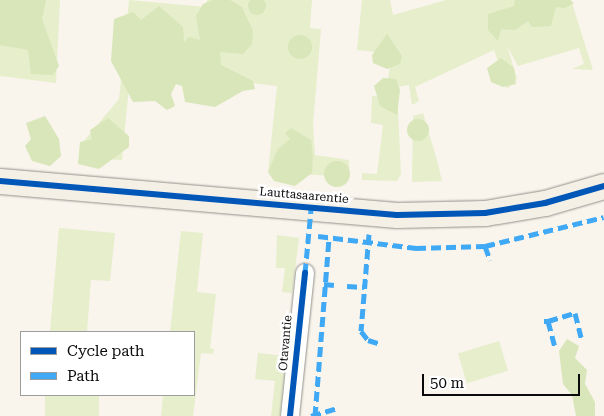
<!DOCTYPE html>
<html>
<head>
<meta charset="utf-8">
<style>
  body { margin:0 }
  #map { position:relative; width:604px; height:416px; overflow:hidden; background:#f9f5ec; font-family:"Roboto Serif",serif }
  div>[style] { position:absolute }
  .green>* { inset:0; background:#e6eecc; transform-origin:0 0 }
  .forest>* { inset:0; background:#d8e6b9 }
  .round { border-radius:50% }
  .roads { filter:drop-shadow(0 0 1px #92908c) drop-shadow(0 0 1px #92908c) }
  .minor>* { height:18px; margin:-9px; padding:0 9px; transform-origin:9px; border-radius:9px; background:#fefefc }
  .secondary>* { height:25px; margin:-12.5px; padding:0 12.5px; transform-origin:12.5px; border-radius:12.5px; background:#f4f0e6 }
  .quiet>* { height:5px; margin-top:-2.5px; transform-origin:0; background:repeating-linear-gradient(90deg,#3fa9f5 0 10px,transparent 0 15px) }
  .cycleway>* { height:6px; margin:-3px; padding:0 3px; transform-origin:3px; border-radius:3px; background:#0057b8 }
  span { translate:-50% -50%; white-space:nowrap; text-align:center; line-height:1.15; -webkit-text-stroke:5px #fff; paint-order:stroke }
  .street-label { font-size:12px; color:#0a0a0a }
  .legend { position:absolute; left:20px; top:331px; width:175px; height:65px; box-sizing:border-box; background:#fff; border:1px solid #9d9d9d; margin:0; padding:6px 9px; list-style:none; font-size:15px; color:#0a0a0a }
  .legend li { display:flex; align-items:center; gap:10px; height:25px }
  .legend b { width:25px; border:1px solid #9d9d9d }
  .scale { position:absolute; left:422px; top:374px; width:158px; height:22px; box-sizing:border-box; border:2px solid #0a0a0a; border-top:0; padding-left:6px; font-size:15px; line-height:18px; white-space:nowrap; color:#0a0a0a; -webkit-text-stroke:4px #fff; paint-order:stroke }
</style>
</head>
<body>
<div id="map">
  <div class="green">
    <i style="clip-path:polygon(0 0,60px 0,56px 83px,0 76px)"></i>
    <i style="clip-path:polygon(129px 0,206px 7px,207px 0,312px 0,310px 28px,321px 29px,313px 124px,315px 155px,349px 160px,349px 177px,268px 172px,277px 86px,252px 83px,134px 33px,122px 160px,83px 158px,83px 142px,119px 99px)"></i>
    <i style="clip-path:polygon(362px 0,390px 0,393px 15px,446px 0,571px 0,593px 70px,572px 69px,584px 64px,579px 48px,518px 66px,507px 46px,517px 78px,507px 89px,494px 50px,415px 87px,419px 101px,412px 105px,409px 85px,397px 87px,401px 174px,397px 181px,362px 180px,362px 173px,377px 174px,383px 125px,371px 123px,372px 96px,385px 97px,392px 54px,357px 50px)"></i>
    <i style="clip-path:polygon(423px 113px,438px 164px,442px 181px,412px 182px,413px 116px)"></i>
    <i style="clip-path:polygon(59px 228px,115px 233px,110px 281px,91px 280px,87px 332px,50px 332px)"></i>
    <i style="clip-path:polygon(181px 231px,203px 233px,197px 292px,216px 294px,210px 348px,214px 349px,213px 354px,201px 353px,193px 416px,161px 416px,163px 395px,194px 395px,194px 332px,170px 332px)"></i>
    <i style="clip-path:polygon(277px 235px,299px 238px,292px 293px,282px 292px,285px 268px,276px 268px)"></i>
    <i style="left:499px;top:341px;width:31px;height:43px;rotate:73deg"></i>
    <i style="clip-path:polygon(258px 353px,286px 356px,280px 416px,271px 416px,275px 381px,255px 379px)"></i>
    <i style="left:45px;top:395px;width:54px;height:21px"></i>
  </div>
  <div class="forest">
    <i class="round" style="left:248px;top:-3px;width:18px;height:18px"></i>
    <i style="clip-path:polygon(0 0,46px 0,42px 19px,59px 66px,53px 75px,31px 74px,28px 50px,0 45px)"></i>
    <i style="clip-path:polygon(213px 0,230px 0,242px 7px,253px 31px,252px 44px,243px 54px,220px 52px,221px 65px,253px 81px,255px 89px,243px 91px,215px 107px,185px 102px,182px 86px,176px 84px,171px 94px,175px 106px,167px 110px,155px 101px,133px 102px,111px 61px,114px 19px,133px 12px,141px 20px,159px 6px,183px 27px,184px 42px,189px 37px,200px 40px,196px 16px,203px 4px)"></i>
    <i style="clip-path:polygon(515px 0,570px 0,574px 3px,565px 8px,556px 7px,551px 26px,532px 27px,528px 21px,515px 30px,501px 29px,498px 41px,488px 30px,488px 14px,514px 6px)"></i>
    <i style="clip-path:polygon(387px 34px,402px 56px,400px 64px,387px 69px,373px 63px,372px 55px)"></i>
    <i class="round" style="left:288px;top:35px;width:24px;height:24px"></i>
    <i style="clip-path:polygon(501px 58px,514px 68px,516px 84px,503px 87px,491px 82px,487px 68px)"></i>
    <i style="clip-path:polygon(383px 78px,396px 79px,400px 90px,397px 115px,380px 106px,374px 86px)"></i>
    <i style="clip-path:polygon(45px 116px,59px 139px,61px 156px,50px 166px,32px 161px,25px 146px,31px 139px,26px 123px)"></i>
    <i style="clip-path:polygon(108px 118px,129px 136px,129px 147px,99px 169px,78px 164px,80px 142px,92px 139px,90px 130px)"></i>
    <i class="round" style="left:407px;top:119px;width:22px;height:22px"></i>
    <i style="clip-path:polygon(291px 128px,311px 140px,313px 157px,312px 173px,295px 186px,274px 181px,268px 172px,278px 149px,290px 139px,285px 133px)"></i>
    <i class="round" style="left:324px;top:161px;width:26px;height:26px"></i>
    <i style="clip-path:polygon(567px 339px,579px 346px,575px 358px,587px 370px,585px 384px,595px 402px,595px 416px,576px 416px,572px 395px,563px 384px,559px 351px)"></i>
  </div>
  <div class="roads">
    <div class="minor">
      <i style="left:290px;top:416px;width:144px;rotate:-84deg"></i>
    </div>
    <div class="secondary">
      <i style="left:0;top:181px;width:398px;rotate:4.9deg"></i>
      <i style="left:397px;top:215px;width:88px;rotate:-1.3deg"></i>
      <i style="left:485px;top:213px;width:61px;rotate:-9.5deg"></i>
      <i style="left:545px;top:203px;width:61px;rotate:-16.1deg"></i>
    </div>
  </div>
  <div class="quiet">
    <i style="left:369px;top:234px;width:97px;rotate:94.7deg"></i>
    <i style="left:361px;top:331px;width:11px;rotate:52deg"></i>
    <i style="left:368px;top:340px;width:14px;rotate:17deg"></i>
    <i style="left:318px;top:236px;width:99px;rotate:7deg"></i>
    <i style="left:416px;top:248px;width:69px;rotate:-1.7deg"></i>
    <i style="left:485px;top:246px;width:122px;rotate:-13.7deg"></i>
    <i style="left:485px;top:246px;width:15px;rotate:70deg"></i>
    <i style="left:305px;top:273px;width:64px;rotate:-84.6deg"></i>
    <i style="left:324px;top:284px;width:10px;rotate:6deg"></i>
    <i style="left:347px;top:286px;width:17px;rotate:3deg"></i>
    <i style="left:544px;top:321px;width:4px"></i>
    <i style="left:548px;top:321px;width:28px;rotate:75deg"></i>
    <i style="left:548px;top:321px;width:28px;rotate:-17deg"></i>
    <i style="left:575px;top:313px;width:29px;rotate:76deg"></i>
    <i style="left:311px;top:416px;width:28px;rotate:-17deg"></i>
    <i style="left:315px;top:416px;width:179px;rotate:-85.5deg"></i>
  </div>
  <div class="cycleway">
    <i style="left:0;top:181px;width:398px;rotate:4.9deg"></i>
    <i style="left:397px;top:215px;width:88px;rotate:-1.3deg"></i>
    <i style="left:485px;top:213px;width:61px;rotate:-9.5deg"></i>
    <i style="left:545px;top:203px;width:61px;rotate:-16.1deg"></i>
    <i style="left:290px;top:416px;width:144px;rotate:-84deg"></i>
  </div>
  <div class="street-label">
    <span style="left:304px;top:196px;rotate:5deg">Lauttasaarentie</span>
    <span style="left:286px;top:343px;rotate:-85deg">Otavantie</span>
  </div>
  <ul class="legend">
  <li><b style="height:6px;background:#0057b8"></b>Cycle path</li>
  <li><b style="height:6px;background:#3fa9f5"></b>Path</li>
  </ul>
  <div class="scale">50 m</div>
</div>
</body>
</html>
